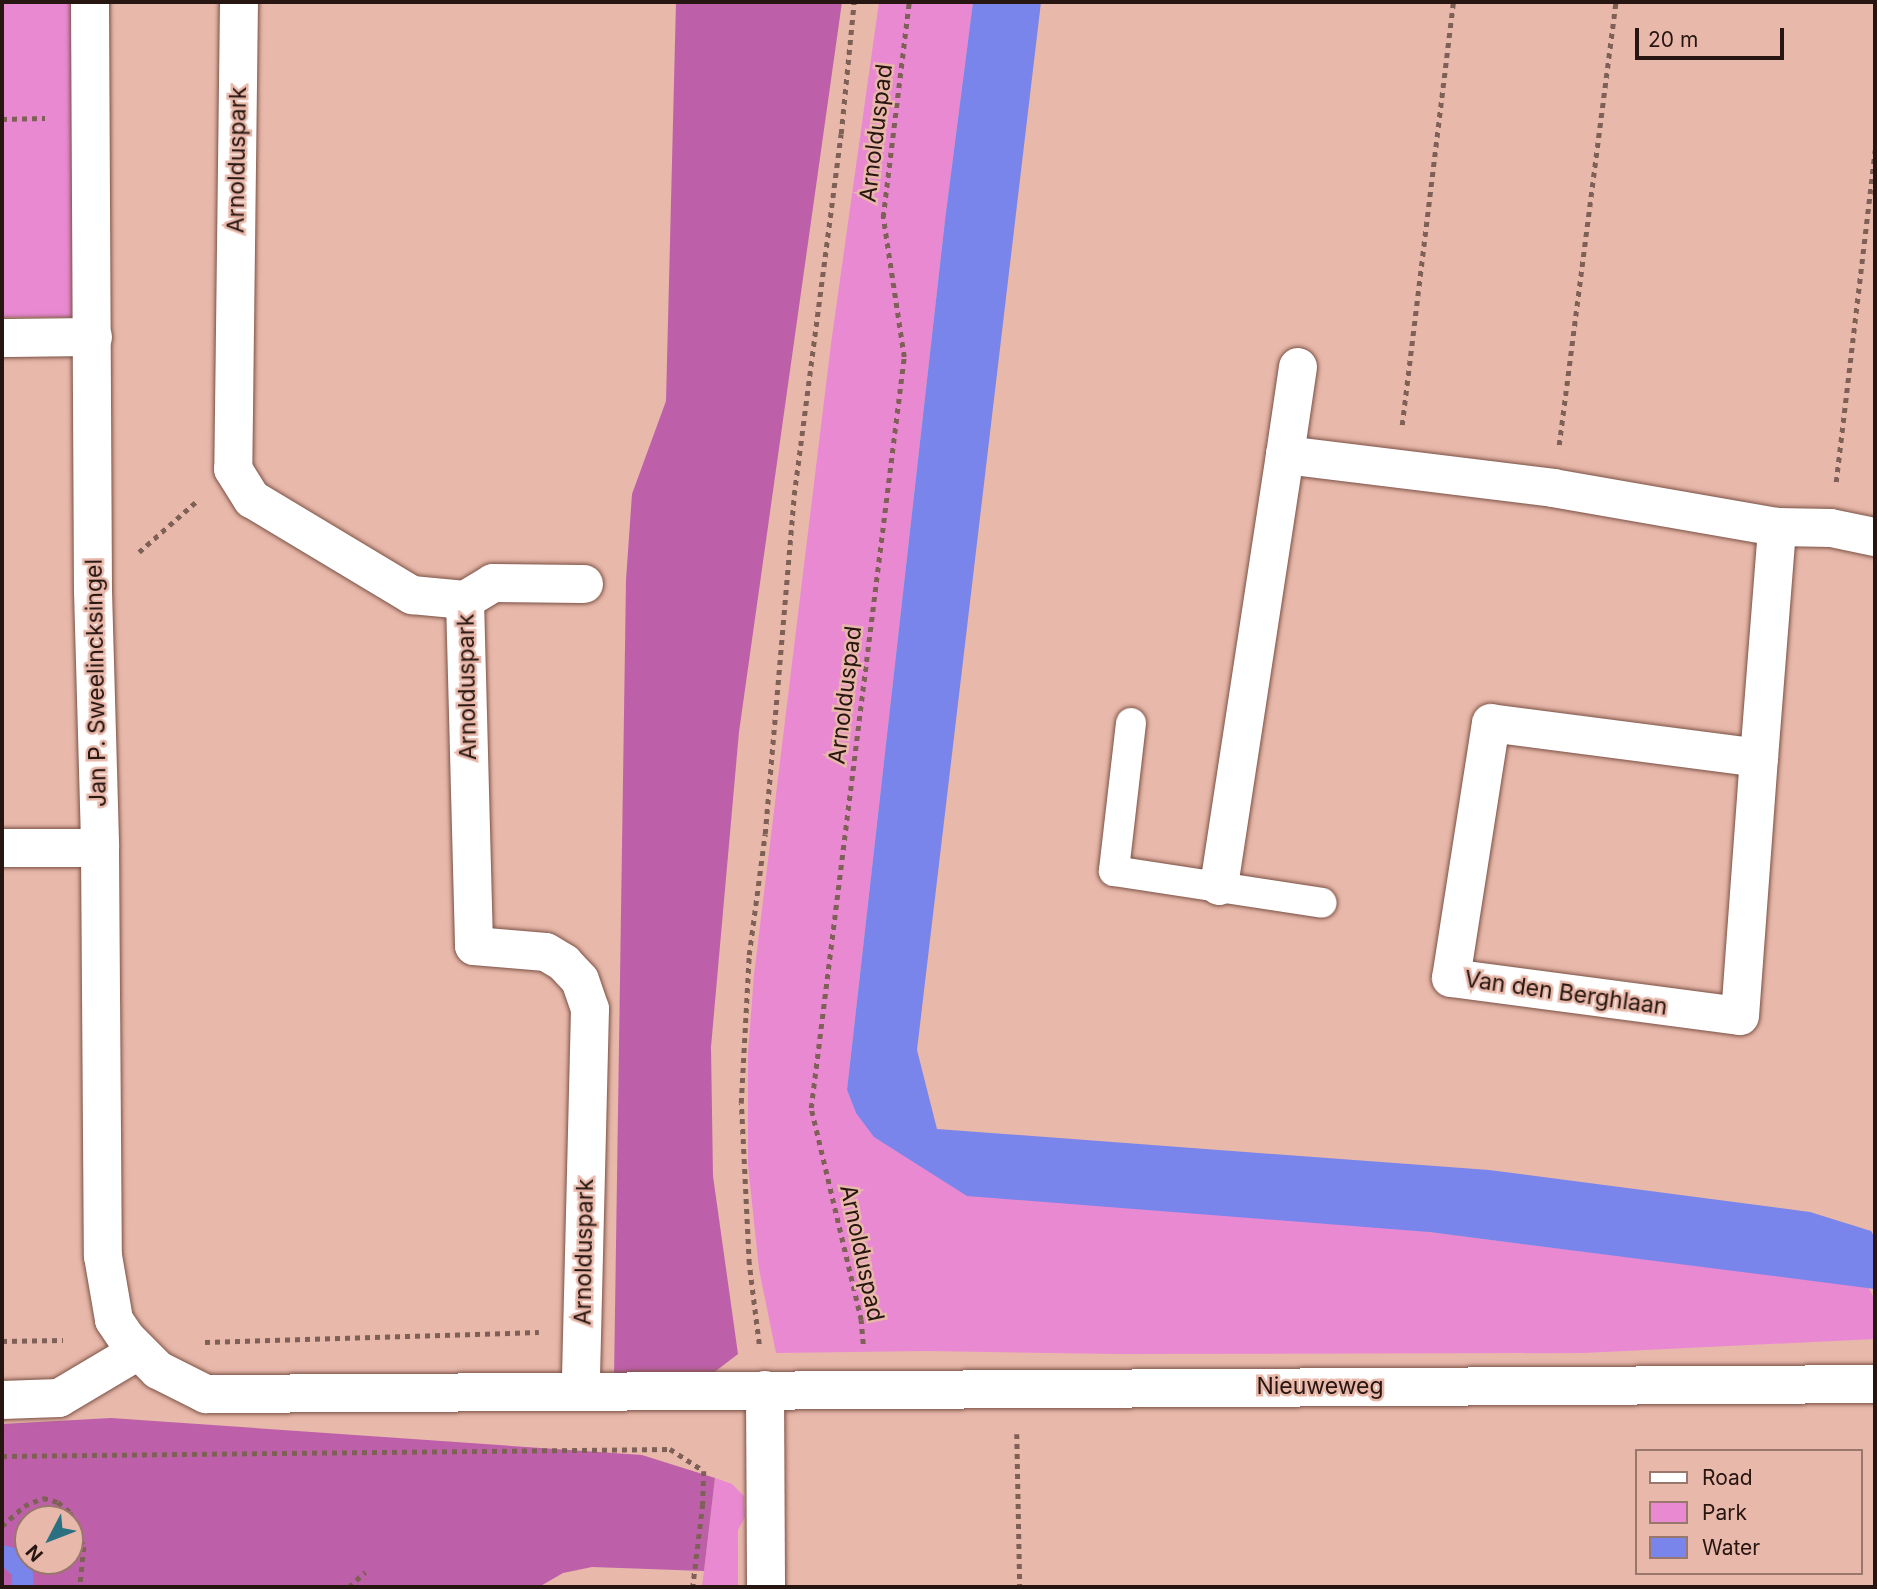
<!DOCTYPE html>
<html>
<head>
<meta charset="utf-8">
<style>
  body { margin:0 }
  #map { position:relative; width:1877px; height:1589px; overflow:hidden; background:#e8b8aa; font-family:Inter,sans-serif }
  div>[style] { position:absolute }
  .green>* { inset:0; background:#e989d2; transform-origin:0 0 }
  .forest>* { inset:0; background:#be60a9 }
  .water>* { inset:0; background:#7985ea }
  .path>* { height:4.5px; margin-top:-2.25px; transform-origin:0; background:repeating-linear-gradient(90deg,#7f6057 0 5px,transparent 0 10px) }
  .roads { filter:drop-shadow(0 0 2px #7a5145) drop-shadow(0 0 2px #7a5145) }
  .service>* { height:30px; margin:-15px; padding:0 15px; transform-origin:15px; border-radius:15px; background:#fff }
  .minor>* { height:38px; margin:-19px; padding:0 19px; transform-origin:19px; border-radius:19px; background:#fff }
  .tertiary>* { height:38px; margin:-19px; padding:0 19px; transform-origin:19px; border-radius:19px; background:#fff }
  span { translate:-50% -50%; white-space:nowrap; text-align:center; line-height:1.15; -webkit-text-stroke:5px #e8b8aa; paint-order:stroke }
  .street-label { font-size:23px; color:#261510 }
  .frame { position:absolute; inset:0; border:4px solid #261510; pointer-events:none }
  .legend { position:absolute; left:1635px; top:1449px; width:228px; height:126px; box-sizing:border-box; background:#e8b8aa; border:2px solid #9a776c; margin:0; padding:9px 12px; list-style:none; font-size:21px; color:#261510 }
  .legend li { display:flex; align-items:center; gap:14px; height:35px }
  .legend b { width:35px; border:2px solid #9a776c }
  .north { position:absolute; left:14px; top:1505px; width:70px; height:70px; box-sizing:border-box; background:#e8b8aa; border:2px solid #9a776c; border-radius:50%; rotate:228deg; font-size:19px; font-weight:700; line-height:28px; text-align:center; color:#261510 }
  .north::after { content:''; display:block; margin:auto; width:24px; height:32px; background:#2b7080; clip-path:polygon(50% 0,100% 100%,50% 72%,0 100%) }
  .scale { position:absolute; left:1635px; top:28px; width:149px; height:32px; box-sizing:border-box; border:4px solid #261510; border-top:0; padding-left:9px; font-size:21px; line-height:24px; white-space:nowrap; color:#261510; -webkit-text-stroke:5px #e8b8aa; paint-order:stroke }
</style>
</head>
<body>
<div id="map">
  <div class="green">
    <i style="left:2px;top:2px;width:72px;height:315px"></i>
    <i style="clip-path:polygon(879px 2px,973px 2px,945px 220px,847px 1090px,856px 1113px,1429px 1232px,1868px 1287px,1875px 1300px,1875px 1339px,1583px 1353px,1117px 1354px,926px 1351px,776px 1353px,759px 1269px,748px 1165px,748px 1053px,754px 975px,831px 344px)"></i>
    <i style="clip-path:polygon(715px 1478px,732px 1484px,744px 1496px,745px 1517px,738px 1530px,738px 1587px,702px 1587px)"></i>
  </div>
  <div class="forest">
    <i style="clip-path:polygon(676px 2px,842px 2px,739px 732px,711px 1047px,713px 1176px,738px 1354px,708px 1377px,614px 1378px,626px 580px,632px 494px,666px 401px)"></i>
    <i style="clip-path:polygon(evenodd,111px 1418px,642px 1455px,715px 1478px,704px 1571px,592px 1567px,563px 1573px,539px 1587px,2px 1587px,2px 1424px,111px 1418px,28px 1519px,70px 1519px,70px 1561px,28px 1561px,28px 1519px)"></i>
  </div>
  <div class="water">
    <i style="clip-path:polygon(973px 2px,1041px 2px,917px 1050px,937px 1129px,1489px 1170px,1810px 1212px,1871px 1231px,1875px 1238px,1875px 1289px,1429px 1232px,967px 1196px,874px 1137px,856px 1113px,847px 1090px,945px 220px)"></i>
    <i style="clip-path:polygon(2px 1545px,28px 1551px,28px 1561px,32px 1561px,34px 1587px,11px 1587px,12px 1575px,2px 1566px)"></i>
  </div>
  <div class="path">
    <i style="left:2px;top:119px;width:43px;rotate:-1.3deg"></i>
    <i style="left:1402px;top:425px;width:426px;rotate:-83.1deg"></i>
    <i style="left:1559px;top:445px;width:447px;rotate:-82.7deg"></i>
    <i style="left:1836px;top:482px;width:334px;rotate:-83.3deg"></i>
    <i style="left:139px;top:552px;width:79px;rotate:-41.4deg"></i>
    <i style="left:2px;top:1341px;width:61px;rotate:-0.9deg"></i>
    <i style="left:205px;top:1342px;width:334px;rotate:-1.7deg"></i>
    <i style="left:759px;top:1344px;width:81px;rotate:-97.1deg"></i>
    <i style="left:749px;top:1264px;width:161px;rotate:-92.8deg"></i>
    <i style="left:741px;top:1103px;width:148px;rotate:-86.9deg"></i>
    <i style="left:749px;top:955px;width:122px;rotate:-82.5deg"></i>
    <i style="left:765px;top:834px;width:340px;rotate:-85.1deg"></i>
    <i style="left:794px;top:495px;width:364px;rotate:-82.6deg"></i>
    <i style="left:841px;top:134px;width:133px;rotate:-84.4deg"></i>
    <i style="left:863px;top:1344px;width:24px;rotate:-95deg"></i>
    <i style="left:861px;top:1320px;width:218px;rotate:-103.3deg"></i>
    <i style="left:811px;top:1108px;width:757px;rotate:-82.94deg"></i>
    <i style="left:904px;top:357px;width:142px;rotate:-98.5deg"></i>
    <i style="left:883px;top:217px;width:217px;rotate:-83.1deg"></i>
    <i style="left:1017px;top:1434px;width:153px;rotate:88.9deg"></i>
    <i style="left:2px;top:1456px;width:668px;rotate:-0.6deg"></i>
    <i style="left:670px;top:1449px;width:40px;rotate:32.9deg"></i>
    <i style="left:704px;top:1471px;width:33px;rotate:92deg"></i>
    <i style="left:703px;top:1504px;width:84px;rotate:96.9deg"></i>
    <i style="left:2px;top:1526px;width:30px;rotate:-42deg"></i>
    <i style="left:24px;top:1506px;width:21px;rotate:-23deg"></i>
    <i style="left:43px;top:1498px;width:16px;rotate:15deg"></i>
    <i style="left:58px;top:1502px;width:16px;rotate:40deg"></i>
    <i style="left:70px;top:1512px;width:38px;rotate:68deg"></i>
    <i style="left:84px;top:1547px;width:40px;rotate:95.7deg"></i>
    <i style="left:349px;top:1587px;width:22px;rotate:-43deg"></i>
  </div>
  <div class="roads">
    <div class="service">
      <i style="left:1131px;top:723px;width:149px;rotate:96.6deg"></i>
      <i style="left:1114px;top:871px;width:210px;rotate:8.7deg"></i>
    </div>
    <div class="minor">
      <i style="left:239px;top:2px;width:467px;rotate:90.7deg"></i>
      <i style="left:233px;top:469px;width:36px;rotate:58deg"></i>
      <i style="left:252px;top:499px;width:187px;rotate:31deg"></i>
      <i style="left:412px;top:595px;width:53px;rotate:5.4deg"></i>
      <i style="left:465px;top:600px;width:346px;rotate:88.5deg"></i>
      <i style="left:474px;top:946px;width:72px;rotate:4.8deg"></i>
      <i style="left:546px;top:952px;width:21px;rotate:31deg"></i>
      <i style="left:564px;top:963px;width:23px;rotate:47deg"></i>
      <i style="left:580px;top:980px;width:31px;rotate:71deg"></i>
      <i style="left:590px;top:1009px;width:380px;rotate:91.4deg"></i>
      <i style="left:2px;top:338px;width:91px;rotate:-0.6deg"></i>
      <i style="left:1285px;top:455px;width:89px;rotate:-81.6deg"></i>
      <i style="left:465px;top:600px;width:33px;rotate:-31deg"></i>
      <i style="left:493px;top:583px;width:91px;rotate:0.6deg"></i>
      <i style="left:1759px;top:758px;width:270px;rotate:-172.6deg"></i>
      <i style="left:1491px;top:723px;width:258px;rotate:98.9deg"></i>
      <i style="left:1451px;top:978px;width:291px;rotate:7.5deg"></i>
      <i style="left:1740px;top:1016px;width:259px;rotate:-85.8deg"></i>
      <i style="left:1759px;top:758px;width:232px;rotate:-85.5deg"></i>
      <i style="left:2px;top:848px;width:98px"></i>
      <i style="left:1219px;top:886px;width:436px;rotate:-81.3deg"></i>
      <i style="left:1285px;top:455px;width:270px;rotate:7deg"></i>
      <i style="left:1553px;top:488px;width:227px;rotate:9.9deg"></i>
      <i style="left:1777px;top:527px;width:54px;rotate:1.1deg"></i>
      <i style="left:1831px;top:528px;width:45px;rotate:11.6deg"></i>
      <i style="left:2px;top:1400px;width:57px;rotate:-2deg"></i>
      <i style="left:59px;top:1398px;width:92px;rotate:-30.7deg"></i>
    </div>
    <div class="tertiary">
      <i style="left:90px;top:2px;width:589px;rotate:89.71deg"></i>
      <i style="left:93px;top:591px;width:257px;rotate:88.4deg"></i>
      <i style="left:100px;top:848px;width:408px;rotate:89.6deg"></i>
      <i style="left:103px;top:1256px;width:65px;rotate:80.2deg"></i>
      <i style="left:114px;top:1320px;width:23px;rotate:56deg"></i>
      <i style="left:127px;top:1339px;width:44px;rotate:45deg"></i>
      <i style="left:158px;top:1370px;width:54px;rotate:26.6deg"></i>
      <i style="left:206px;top:1394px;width:1669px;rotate:-0.34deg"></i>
      <i style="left:765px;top:1390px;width:197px;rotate:89.7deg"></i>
    </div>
  </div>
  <div class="street-label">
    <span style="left:876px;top:133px;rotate:-83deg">Arnolduspad</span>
    <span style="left:237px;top:160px;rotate:-89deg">Arnolduspark</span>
    <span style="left:96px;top:683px;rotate:-91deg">Jan P. Sweelincksingel</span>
    <span style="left:467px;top:687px;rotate:-91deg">Arnolduspark</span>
    <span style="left:845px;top:695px;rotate:-83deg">Arnolduspad</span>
    <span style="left:1566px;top:993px;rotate:8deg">Van den Berghlaan</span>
    <span style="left:584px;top:1252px;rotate:-89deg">Arnolduspark</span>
    <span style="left:862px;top:1253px;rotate:78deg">Arnolduspad</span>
    <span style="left:1320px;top:1386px">Nieuweweg</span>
  </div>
  <div class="frame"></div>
  <ul class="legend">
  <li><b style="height:9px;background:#fff"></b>Road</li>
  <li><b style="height:19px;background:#e989d2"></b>Park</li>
  <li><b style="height:19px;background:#7985ea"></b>Water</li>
  </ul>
  <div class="north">N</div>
  <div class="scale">20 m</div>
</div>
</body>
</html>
